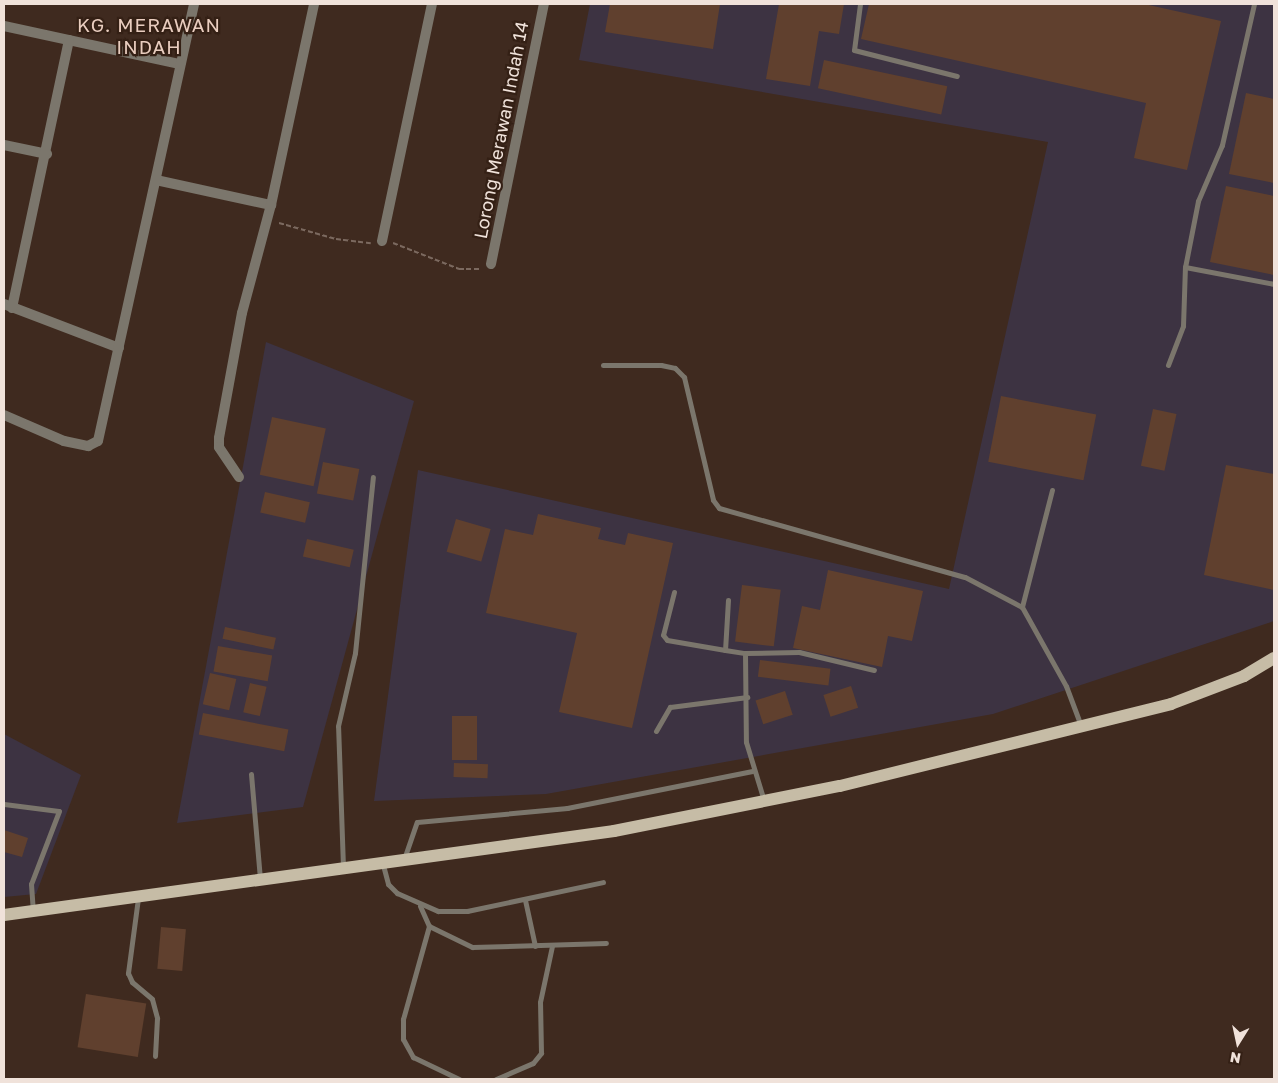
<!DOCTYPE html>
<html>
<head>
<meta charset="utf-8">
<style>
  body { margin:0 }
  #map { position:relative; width:1278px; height:1083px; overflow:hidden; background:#3f2a1f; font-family:"Golos Text",sans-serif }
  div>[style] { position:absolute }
  .industrial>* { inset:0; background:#3d3342 }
  .building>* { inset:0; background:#60402e; transform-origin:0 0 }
  .path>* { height:2px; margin-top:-1px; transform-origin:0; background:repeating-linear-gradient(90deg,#7b695f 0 5px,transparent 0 7.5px) }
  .lane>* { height:5px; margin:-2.5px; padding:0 2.5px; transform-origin:2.5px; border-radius:2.5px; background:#7b766c }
  .street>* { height:10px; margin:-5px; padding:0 5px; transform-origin:5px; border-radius:5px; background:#7b766c }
  .primary>* { height:12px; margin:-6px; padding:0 6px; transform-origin:6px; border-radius:6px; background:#c6bca6 }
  span { translate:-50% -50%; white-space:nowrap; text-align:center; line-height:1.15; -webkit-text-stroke:4.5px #342015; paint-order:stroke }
  .street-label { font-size:18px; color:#f0e2da }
  .neighbourhood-label { font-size:19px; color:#e9cdbf; letter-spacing:1px }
  .frame { position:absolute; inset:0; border:5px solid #f0e2da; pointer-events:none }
  .north { position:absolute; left:1213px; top:1018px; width:50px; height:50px; -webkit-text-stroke:4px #342015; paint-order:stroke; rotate:190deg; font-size:14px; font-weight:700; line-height:20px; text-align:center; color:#f0e2da }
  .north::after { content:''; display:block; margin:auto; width:18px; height:22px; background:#f0e2da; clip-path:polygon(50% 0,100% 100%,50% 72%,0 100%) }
</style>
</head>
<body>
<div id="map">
  <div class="industrial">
    <i style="clip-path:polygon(590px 4px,1274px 4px,1274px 621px,993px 714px,546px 794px,374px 801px,418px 470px,949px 589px,1048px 142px,579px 60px)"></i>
    <i style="clip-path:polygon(266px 342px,414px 401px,303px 807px,177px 823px)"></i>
    <i style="clip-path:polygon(4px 734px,81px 775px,36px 894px,4px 897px)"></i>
  </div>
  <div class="building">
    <i style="clip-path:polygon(610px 4px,720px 4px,713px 49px,605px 32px)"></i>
    <i style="clip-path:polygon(779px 4px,844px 4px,839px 34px,819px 31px,810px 86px,766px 79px)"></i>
    <i style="clip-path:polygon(869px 4px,1144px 4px,1221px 21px,1187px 170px,1134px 158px,1146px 103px,861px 39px)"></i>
    <i style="left:824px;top:60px;width:126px;height:29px;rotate:12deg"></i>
    <i style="clip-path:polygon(1246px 93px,1274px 99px,1274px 183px,1229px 174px)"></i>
    <i style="clip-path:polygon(1226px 186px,1274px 196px,1274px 275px,1210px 262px)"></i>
    <i style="left:1001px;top:396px;width:97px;height:67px;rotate:11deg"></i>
    <i style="left:1153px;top:409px;width:24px;height:58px;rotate:12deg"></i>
    <i style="left:272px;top:417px;width:55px;height:59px;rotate:12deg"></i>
    <i style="left:323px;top:462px;width:37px;height:32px;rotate:11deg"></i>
    <i style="clip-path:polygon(1226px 465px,1274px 474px,1274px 590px,1204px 575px)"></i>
    <i style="left:265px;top:492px;width:46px;height:21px;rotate:13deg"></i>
    <i style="clip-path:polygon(538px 514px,601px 528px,598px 539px,625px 545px,628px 533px,673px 543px,632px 728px,559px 712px,577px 633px,486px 613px,505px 529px,533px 535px)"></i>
    <i style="left:456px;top:519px;width:36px;height:34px;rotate:16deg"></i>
    <i style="left:307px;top:539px;width:48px;height:18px;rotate:13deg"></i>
    <i style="clip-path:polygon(828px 570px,923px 591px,912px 641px,888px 636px,882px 667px,793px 648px,802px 606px,820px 610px)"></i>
    <i style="left:742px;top:585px;width:39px;height:57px;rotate:7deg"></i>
    <i style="left:225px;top:627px;width:52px;height:12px;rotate:12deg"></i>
    <i style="left:218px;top:646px;width:55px;height:26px;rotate:10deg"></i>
    <i style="left:760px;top:660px;width:71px;height:17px;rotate:7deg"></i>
    <i style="left:210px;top:673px;width:27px;height:32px;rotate:13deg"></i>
    <i style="left:250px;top:683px;width:17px;height:30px;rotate:13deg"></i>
    <i style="left:851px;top:686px;width:23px;height:29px;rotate:72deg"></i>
    <i style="left:785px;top:691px;width:25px;height:31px;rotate:72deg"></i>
    <i style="left:203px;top:713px;width:87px;height:22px;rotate:11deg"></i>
    <i style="left:452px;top:716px;width:25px;height:44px"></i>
    <i style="left:454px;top:763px;width:34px;height:14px;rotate:2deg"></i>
    <i style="clip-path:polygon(4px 830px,28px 838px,22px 857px,4px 852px)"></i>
    <i style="left:161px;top:927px;width:25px;height:42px;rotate:5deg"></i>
    <i style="left:86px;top:994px;width:61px;height:54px;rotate:9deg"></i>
  </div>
  <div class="path">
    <i style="left:279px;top:223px;width:59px;rotate:15.7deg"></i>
    <i style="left:336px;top:239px;width:35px;rotate:7deg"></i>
    <i style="left:393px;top:243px;width:71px;rotate:21.5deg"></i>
    <i style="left:459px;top:269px;width:21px"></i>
  </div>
  <div class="lane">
    <i style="left:860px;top:4px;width:46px;rotate:97.4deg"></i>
    <i style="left:854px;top:50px;width:106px;rotate:14.2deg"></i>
    <i style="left:1254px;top:4px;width:145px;rotate:102.8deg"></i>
    <i style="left:1222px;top:145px;width:61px;rotate:113.2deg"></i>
    <i style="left:1198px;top:201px;width:67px;rotate:101.1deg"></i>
    <i style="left:1185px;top:267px;width:91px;rotate:10.8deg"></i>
    <i style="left:603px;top:365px;width:58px"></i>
    <i style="left:661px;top:365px;width:14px;rotate:12deg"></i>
    <i style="left:675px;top:368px;width:13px;rotate:45deg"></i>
    <i style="left:684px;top:377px;width:126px;rotate:76.7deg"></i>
    <i style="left:713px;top:500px;width:10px;rotate:53deg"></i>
    <i style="left:719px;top:508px;width:255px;rotate:15.7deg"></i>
    <i style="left:965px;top:577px;width:64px;rotate:27.8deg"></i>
    <i style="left:1168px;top:365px;width:42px;rotate:-69deg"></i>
    <i style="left:1183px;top:326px;width:59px;rotate:-88.1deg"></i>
    <i style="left:1052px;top:490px;width:121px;rotate:104.4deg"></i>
    <i style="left:1022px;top:607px;width:90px;rotate:60.9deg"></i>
    <i style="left:1066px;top:686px;width:43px;rotate:69.4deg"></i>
    <i style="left:674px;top:592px;width:44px;rotate:104.3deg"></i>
    <i style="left:663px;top:635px;width:6px;rotate:51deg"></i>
    <i style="left:667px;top:640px;width:59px;rotate:9.8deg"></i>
    <i style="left:728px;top:600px;width:50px;rotate:93.4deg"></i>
    <i style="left:725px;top:650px;width:20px;rotate:9deg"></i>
    <i style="left:745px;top:653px;width:89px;rotate:89.4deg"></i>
    <i style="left:746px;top:742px;width:62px;rotate:73deg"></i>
    <i style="left:745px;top:653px;width:54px;rotate:-1.1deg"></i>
    <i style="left:799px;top:652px;width:77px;rotate:13.5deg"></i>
    <i style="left:656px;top:731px;width:28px;rotate:-60deg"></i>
    <i style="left:670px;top:707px;width:78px;rotate:-7.4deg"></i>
    <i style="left:251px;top:774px;width:106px;rotate:85.1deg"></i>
    <i style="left:4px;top:804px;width:55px;rotate:7.3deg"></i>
    <i style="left:59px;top:811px;width:78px;rotate:111deg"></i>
    <i style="left:31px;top:884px;width:26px;rotate:86deg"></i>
    <i style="left:404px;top:859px;width:39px;rotate:-71deg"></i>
    <i style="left:417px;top:822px;width:151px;rotate:-5.3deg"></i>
    <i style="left:567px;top:808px;width:189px;rotate:-11.3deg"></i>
    <i style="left:383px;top:865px;width:20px;rotate:75deg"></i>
    <i style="left:388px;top:884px;width:13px;rotate:45deg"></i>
    <i style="left:397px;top:893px;width:45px;rotate:23.7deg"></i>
    <i style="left:438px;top:911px;width:29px"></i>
    <i style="left:467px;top:911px;width:139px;rotate:-12deg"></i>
    <i style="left:343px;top:867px;width:141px;rotate:-92deg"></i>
    <i style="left:338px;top:726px;width:75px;rotate:-76.9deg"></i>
    <i style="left:355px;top:653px;width:177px;rotate:-84.2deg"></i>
    <i style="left:138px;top:898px;width:76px;rotate:97.6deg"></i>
    <i style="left:128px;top:973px;width:10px;rotate:66deg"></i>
    <i style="left:132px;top:982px;width:26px;rotate:40deg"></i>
    <i style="left:152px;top:999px;width:20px;rotate:75deg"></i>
    <i style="left:157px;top:1018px;width:38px;rotate:93deg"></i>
    <i style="left:525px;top:900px;width:47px;rotate:77.7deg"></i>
    <i style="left:420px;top:906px;width:22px;rotate:66deg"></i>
    <i style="left:429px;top:926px;width:48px;rotate:26deg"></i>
    <i style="left:472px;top:947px;width:134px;rotate:-1.7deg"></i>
    <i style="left:429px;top:926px;width:97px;rotate:105.6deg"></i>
    <i style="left:403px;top:1019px;width:20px;rotate:90deg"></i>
    <i style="left:403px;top:1039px;width:21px;rotate:61deg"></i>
    <i style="left:413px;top:1057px;width:51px;rotate:25.6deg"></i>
    <i style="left:496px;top:1079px;width:40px;rotate:-23.4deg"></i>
    <i style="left:533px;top:1063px;width:13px;rotate:-51deg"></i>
    <i style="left:541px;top:1053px;width:51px;rotate:-91.1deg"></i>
    <i style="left:540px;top:1002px;width:57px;rotate:-77.9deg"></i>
  </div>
  <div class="street">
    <i style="left:4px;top:26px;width:180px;rotate:12.2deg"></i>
    <i style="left:4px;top:145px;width:44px;rotate:11.8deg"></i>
    <i style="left:156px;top:180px;width:118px;rotate:12.3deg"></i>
    <i style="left:271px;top:205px;width:206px;rotate:-77.9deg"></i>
    <i style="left:382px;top:241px;width:242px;rotate:-78.1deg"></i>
    <i style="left:491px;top:264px;width:265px;rotate:-78.5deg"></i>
    <i style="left:4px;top:304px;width:123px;rotate:20.9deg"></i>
    <i style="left:12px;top:308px;width:274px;rotate:-78deg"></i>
    <i style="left:4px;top:415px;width:65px;rotate:23.4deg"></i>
    <i style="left:64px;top:441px;width:25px;rotate:12deg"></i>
    <i style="left:88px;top:446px;width:11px;rotate:-27deg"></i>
    <i style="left:98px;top:441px;width:447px;rotate:-77.6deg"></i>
    <i style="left:239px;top:477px;width:36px;rotate:-124deg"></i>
    <i style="left:219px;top:447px;width:9px;rotate:-90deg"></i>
    <i style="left:219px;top:438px;width:127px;rotate:-79.6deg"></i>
    <i style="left:242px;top:313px;width:112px;rotate:-75deg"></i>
  </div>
  <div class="primary">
    <i style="left:4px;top:915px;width:616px;rotate:-7.84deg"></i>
    <i style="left:614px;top:831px;width:230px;rotate:-11.3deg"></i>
    <i style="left:840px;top:786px;width:341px;rotate:-13.9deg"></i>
    <i style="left:1171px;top:704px;width:78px;rotate:-21deg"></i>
    <i style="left:1244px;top:676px;width:35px;rotate:-31deg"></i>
  </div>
  <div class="street-label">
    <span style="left:501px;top:130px;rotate:-79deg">Lorong Merawan Indah 14</span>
  </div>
  <div class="neighbourhood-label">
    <span style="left:149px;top:36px">KG. MERAWAN<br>INDAH</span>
  </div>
  <div class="frame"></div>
  <div class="north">N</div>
</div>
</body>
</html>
